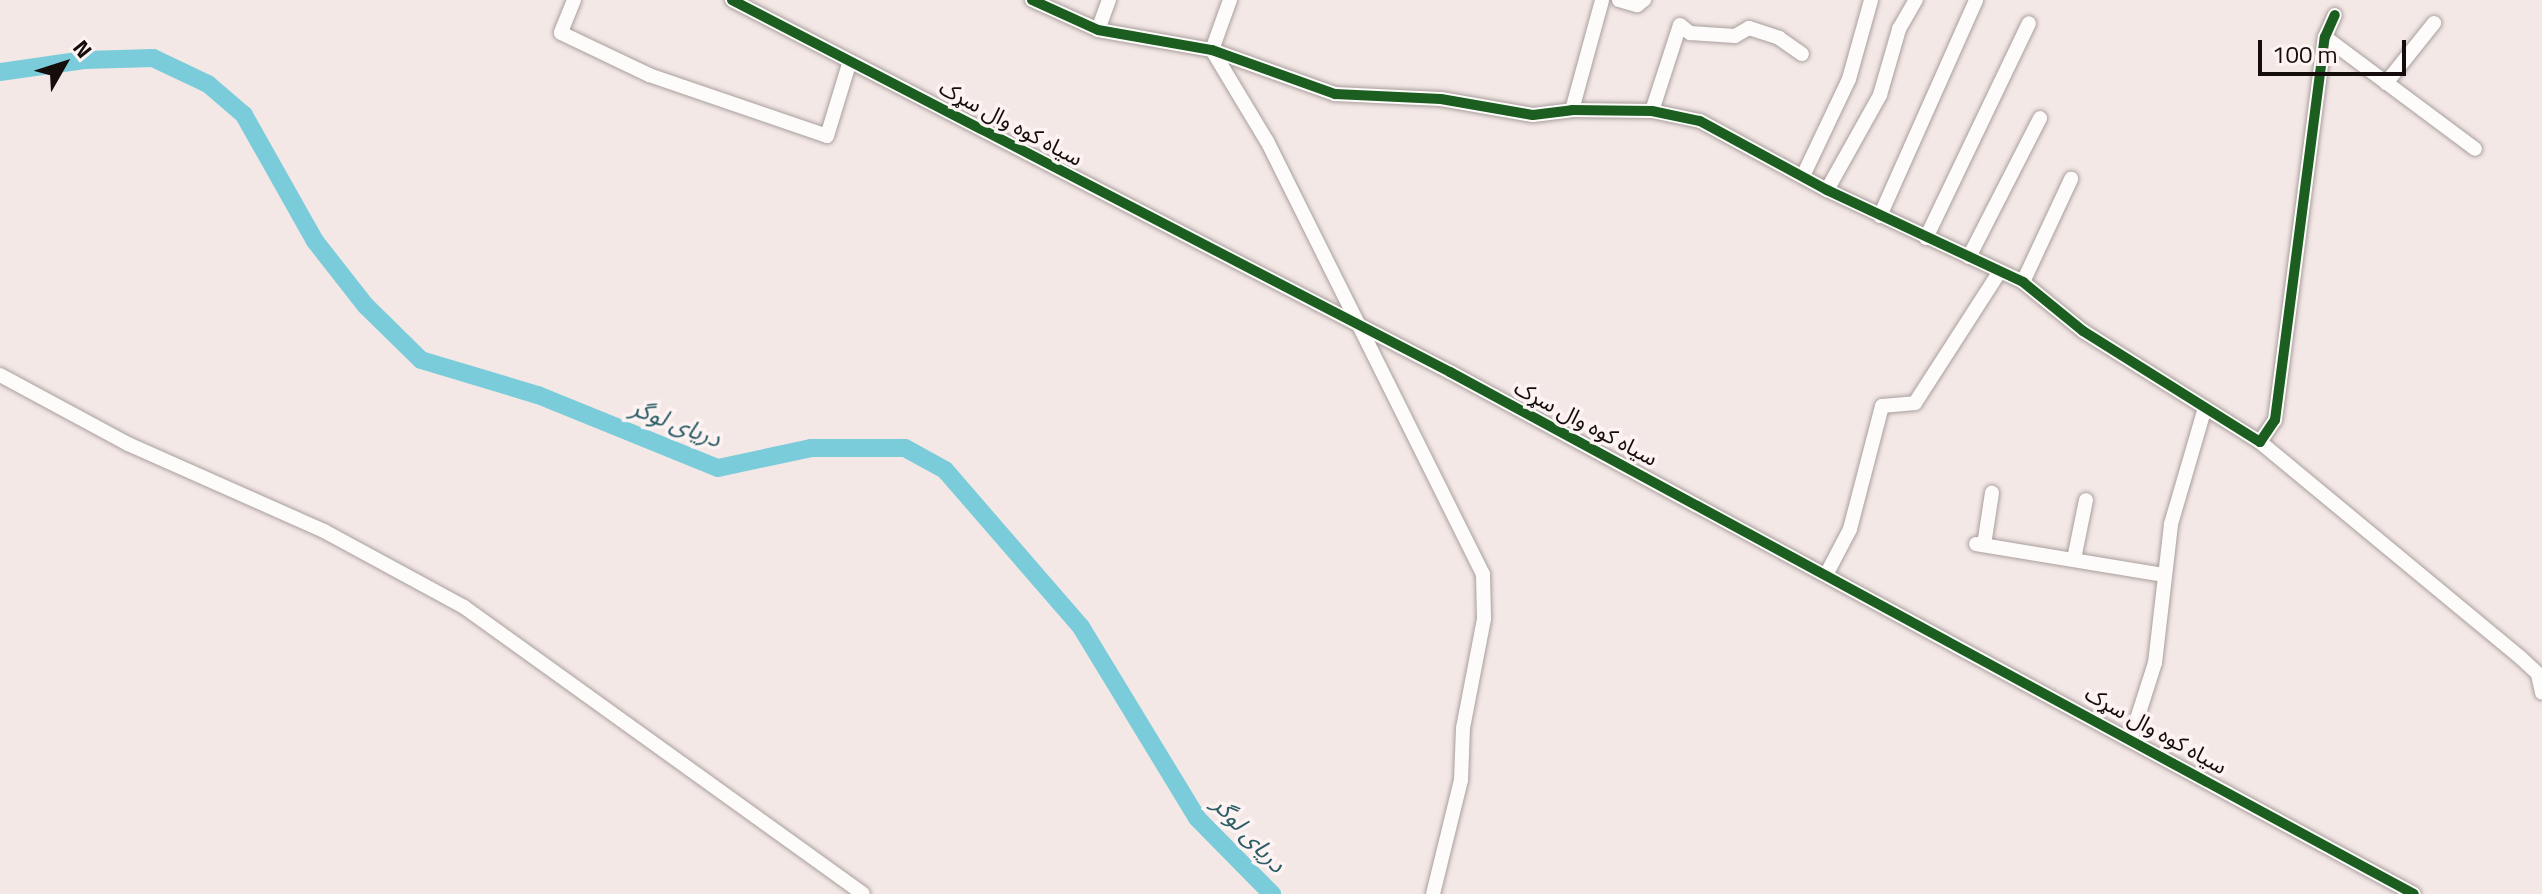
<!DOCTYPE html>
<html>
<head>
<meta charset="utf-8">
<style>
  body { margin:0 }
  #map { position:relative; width:2542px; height:894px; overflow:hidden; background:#f4e8e6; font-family:"Titillium Web","Noto Sans Arabic",sans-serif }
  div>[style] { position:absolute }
  .river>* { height:18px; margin:-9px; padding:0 9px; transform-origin:9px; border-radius:9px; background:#7bccda }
  .roads { filter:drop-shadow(0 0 2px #a89f9d) drop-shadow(0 0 2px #a89f9d) }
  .minor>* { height:14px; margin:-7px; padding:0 7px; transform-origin:7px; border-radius:7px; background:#fdfcfb }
  .cycleway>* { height:10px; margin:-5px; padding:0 5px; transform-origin:5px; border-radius:5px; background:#1b5e20 }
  span { translate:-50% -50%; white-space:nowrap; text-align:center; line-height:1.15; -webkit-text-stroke:7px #fdf3f2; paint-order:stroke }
  .street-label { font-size:22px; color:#140d0c }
  .water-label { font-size:24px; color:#2b5d66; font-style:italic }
  .north { position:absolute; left:24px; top:24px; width:80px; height:80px; -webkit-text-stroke:6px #fdf3f2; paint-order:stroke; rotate:51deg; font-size:22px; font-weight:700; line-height:32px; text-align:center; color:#140d0c }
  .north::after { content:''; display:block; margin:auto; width:28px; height:36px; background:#140d0c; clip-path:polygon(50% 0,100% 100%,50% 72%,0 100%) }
  .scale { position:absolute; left:2258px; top:40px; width:148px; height:36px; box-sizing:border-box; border:4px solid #140d0c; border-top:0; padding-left:10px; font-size:24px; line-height:28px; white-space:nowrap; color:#140d0c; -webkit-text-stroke:6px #fdf3f2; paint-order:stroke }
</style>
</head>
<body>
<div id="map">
  <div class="river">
    <i style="left:0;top:72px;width:85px;rotate:-8.1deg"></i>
    <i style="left:84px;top:60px;width:69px;rotate:-1.7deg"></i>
    <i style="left:153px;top:58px;width:61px;rotate:25.3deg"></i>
    <i style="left:208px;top:84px;width:48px;rotate:40.7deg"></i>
    <i style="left:244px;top:115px;width:145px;rotate:60.6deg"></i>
    <i style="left:315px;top:241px;width:81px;rotate:52deg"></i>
    <i style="left:365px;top:305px;width:78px;rotate:44.5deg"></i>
    <i style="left:421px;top:360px;width:122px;rotate:16.7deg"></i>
    <i style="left:538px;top:395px;width:194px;rotate:22.1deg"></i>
    <i style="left:718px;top:468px;width:95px;rotate:-12.1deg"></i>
    <i style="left:811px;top:448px;width:94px"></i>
    <i style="left:905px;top:448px;width:46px;rotate:28.8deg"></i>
    <i style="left:945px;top:470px;width:208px;rotate:49.1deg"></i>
    <i style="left:1081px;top:627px;width:223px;rotate:58.7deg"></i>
    <i style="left:1197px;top:818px;width:107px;rotate:45.4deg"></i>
  </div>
  <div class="roads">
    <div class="minor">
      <i style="left:574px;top:0;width:35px;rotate:112deg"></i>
      <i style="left:561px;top:33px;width:98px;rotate:25.5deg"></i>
      <i style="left:649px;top:75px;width:188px;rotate:18.9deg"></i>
      <i style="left:827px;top:136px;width:78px;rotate:-73deg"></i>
      <i style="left:732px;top:0;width:809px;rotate:27.39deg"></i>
      <i style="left:1450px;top:372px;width:1096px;rotate:28.44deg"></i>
      <i style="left:1032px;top:0;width:72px;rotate:24.4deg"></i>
      <i style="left:1098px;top:30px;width:116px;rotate:10deg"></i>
      <i style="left:1212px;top:50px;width:131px;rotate:19.7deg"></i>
      <i style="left:1335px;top:94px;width:106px;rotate:2.7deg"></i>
      <i style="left:1441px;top:99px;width:93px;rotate:9.9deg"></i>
      <i style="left:1533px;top:115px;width:39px;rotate:-7deg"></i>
      <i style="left:1572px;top:110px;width:80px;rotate:0.7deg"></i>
      <i style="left:1652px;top:111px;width:49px;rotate:11.8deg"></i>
      <i style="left:1700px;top:121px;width:145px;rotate:28.5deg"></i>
      <i style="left:1827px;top:190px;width:217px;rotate:25.1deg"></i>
      <i style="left:2023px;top:282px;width:77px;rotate:39.2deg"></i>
      <i style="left:2083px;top:331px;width:209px;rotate:32.1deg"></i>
      <i style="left:2260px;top:442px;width:27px;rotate:-56deg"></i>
      <i style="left:2275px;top:420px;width:386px;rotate:-82.6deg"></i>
      <i style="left:2325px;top:37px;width:24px;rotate:-66deg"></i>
      <i style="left:1230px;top:0;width:53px;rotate:109.8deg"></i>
      <i style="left:1212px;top:50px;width:106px;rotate:58.9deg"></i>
      <i style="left:1267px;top:141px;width:484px;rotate:63.5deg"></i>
      <i style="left:1483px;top:574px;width:45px;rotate:88.7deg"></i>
      <i style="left:1484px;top:619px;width:111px;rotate:100.9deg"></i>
      <i style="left:1463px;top:728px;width:52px;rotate:92.2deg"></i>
      <i style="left:1461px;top:780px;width:117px;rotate:103.8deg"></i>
      <i style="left:1619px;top:0;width:19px;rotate:16deg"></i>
      <i style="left:1637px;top:5px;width:9px;rotate:-36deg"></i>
      <i style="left:1098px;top:30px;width:32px;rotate:-70deg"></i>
      <i style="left:2325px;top:37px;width:187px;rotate:36.7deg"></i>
      <i style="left:2386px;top:83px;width:77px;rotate:-51.3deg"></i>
      <i style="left:1572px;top:110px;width:114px;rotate:-74.7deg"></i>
      <i style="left:1652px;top:111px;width:90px;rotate:-72deg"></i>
      <i style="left:1680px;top:25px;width:13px;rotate:39deg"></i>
      <i style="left:1690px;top:33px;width:45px;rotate:3.8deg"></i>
      <i style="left:1735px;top:36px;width:16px;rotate:-30deg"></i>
      <i style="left:1749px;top:28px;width:32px;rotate:18deg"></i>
      <i style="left:1779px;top:38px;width:28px;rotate:35deg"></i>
      <i style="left:1803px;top:176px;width:107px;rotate:-64.6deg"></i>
      <i style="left:1849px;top:79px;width:82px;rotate:-74.4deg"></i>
      <i style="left:1827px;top:190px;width:109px;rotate:-60.8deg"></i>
      <i style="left:1880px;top:95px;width:69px;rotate:-73.9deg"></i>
      <i style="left:1899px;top:29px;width:34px;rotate:-60deg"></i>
      <i style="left:1880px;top:216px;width:236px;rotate:-66deg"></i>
      <i style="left:1926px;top:238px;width:238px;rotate:-64.4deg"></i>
      <i style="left:1969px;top:257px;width:156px;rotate:-62.9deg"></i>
      <i style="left:2023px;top:282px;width:114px;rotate:-65deg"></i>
      <i style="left:0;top:375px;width:145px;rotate:28.3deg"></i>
      <i style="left:128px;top:444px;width:214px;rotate:23.9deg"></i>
      <i style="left:324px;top:531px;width:159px;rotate:28.5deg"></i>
      <i style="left:464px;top:607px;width:491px;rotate:35.7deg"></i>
      <i style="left:2260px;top:442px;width:339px;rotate:39.6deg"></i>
      <i style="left:2521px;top:658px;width:23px;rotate:43deg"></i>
      <i style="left:2538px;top:674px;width:19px;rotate:78deg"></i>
      <i style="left:1976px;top:544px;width:191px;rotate:9.4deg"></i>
      <i style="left:1984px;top:545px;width:53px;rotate:-81.3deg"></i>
      <i style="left:2074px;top:559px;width:60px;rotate:-78.5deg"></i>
      <i style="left:1826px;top:575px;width:52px;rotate:-62.4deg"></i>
      <i style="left:1850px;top:529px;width:127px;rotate:-75.4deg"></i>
      <i style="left:1882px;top:406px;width:33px;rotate:-5deg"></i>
      <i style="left:1915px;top:403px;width:153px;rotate:-57.2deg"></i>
      <i style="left:2131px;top:738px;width:79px;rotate:-72.3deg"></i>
      <i style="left:2155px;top:663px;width:140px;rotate:-83.4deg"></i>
      <i style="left:2171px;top:524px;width:121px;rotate:-73.7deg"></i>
    </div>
  </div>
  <div class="cycleway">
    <i style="left:732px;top:0;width:809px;rotate:27.39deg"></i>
    <i style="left:1450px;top:372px;width:1096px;rotate:28.44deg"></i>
    <i style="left:1032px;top:0;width:72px;rotate:24.4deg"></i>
    <i style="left:1098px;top:30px;width:116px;rotate:10deg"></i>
    <i style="left:1212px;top:50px;width:131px;rotate:19.7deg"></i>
    <i style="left:1335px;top:94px;width:106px;rotate:2.7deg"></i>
    <i style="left:1441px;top:99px;width:93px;rotate:9.9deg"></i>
    <i style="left:1533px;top:115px;width:39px;rotate:-7deg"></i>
    <i style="left:1572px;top:110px;width:80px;rotate:0.7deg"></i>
    <i style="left:1652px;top:111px;width:49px;rotate:11.8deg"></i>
    <i style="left:1700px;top:121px;width:145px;rotate:28.5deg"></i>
    <i style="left:1827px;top:190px;width:217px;rotate:25.1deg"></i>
    <i style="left:2023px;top:282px;width:77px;rotate:39.2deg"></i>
    <i style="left:2083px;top:331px;width:209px;rotate:32.1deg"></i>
    <i style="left:2260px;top:442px;width:27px;rotate:-56deg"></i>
    <i style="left:2275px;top:420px;width:386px;rotate:-82.6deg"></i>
    <i style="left:2325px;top:37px;width:24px;rotate:-66deg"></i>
  </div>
  <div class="street-label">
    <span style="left:1011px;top:123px;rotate:28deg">سیاه کوه وال سړک</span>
    <span style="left:1586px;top:423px;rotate:28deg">سیاه کوه وال سړک</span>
    <span style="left:2156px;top:730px;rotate:29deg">سیاه کوه وال سړک</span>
  </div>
  <div class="water-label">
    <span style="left:676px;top:423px;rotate:21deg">دریای لوگر</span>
    <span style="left:1249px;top:834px;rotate:47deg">دریای لوگر</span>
  </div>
  <div class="north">N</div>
  <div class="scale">100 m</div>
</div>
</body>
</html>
